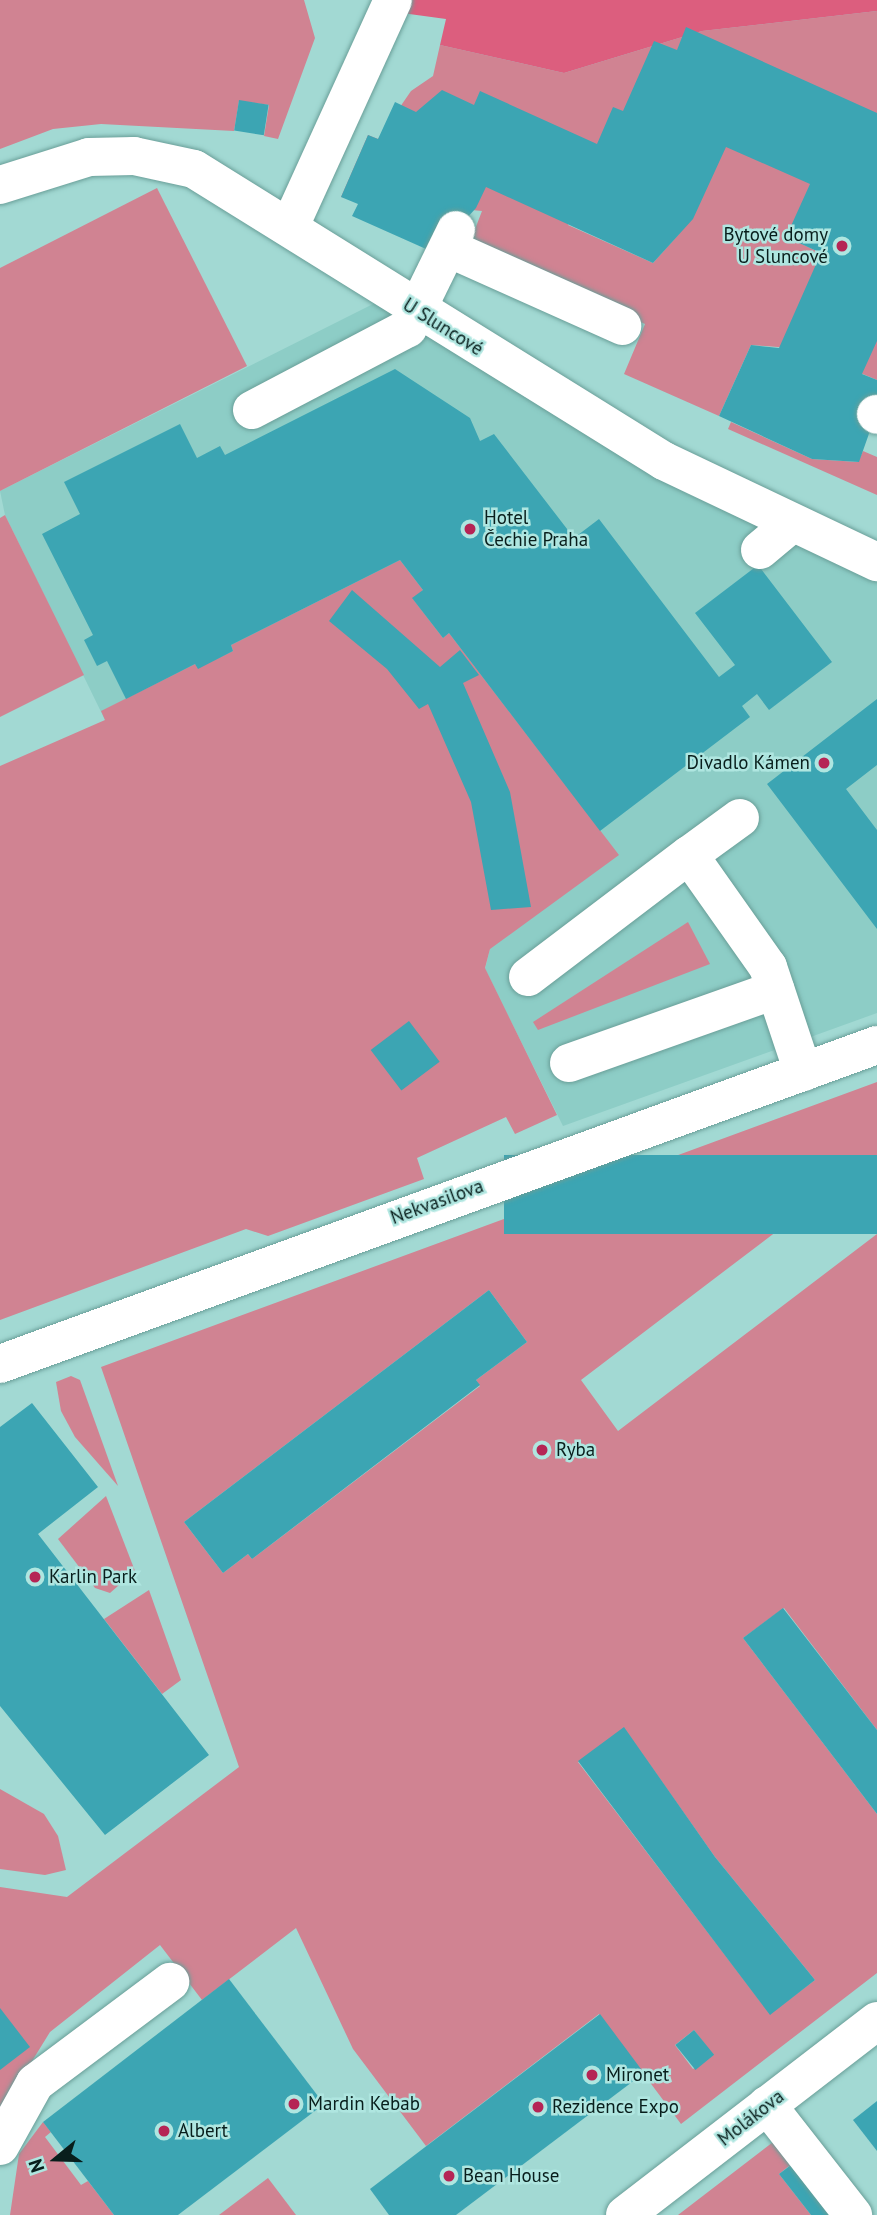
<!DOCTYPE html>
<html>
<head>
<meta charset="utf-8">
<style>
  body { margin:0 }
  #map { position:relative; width:877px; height:2215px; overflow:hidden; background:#a2d9d3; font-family:"PT Sans",sans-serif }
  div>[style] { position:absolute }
  .built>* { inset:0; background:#8dcdc6 }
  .green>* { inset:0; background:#d08392 }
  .forest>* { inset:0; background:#dc5e7e }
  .building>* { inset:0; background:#3ca5b3; transform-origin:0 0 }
  .roads { filter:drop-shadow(0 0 2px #699e98) drop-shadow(0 0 2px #699e98) }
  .minor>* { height:38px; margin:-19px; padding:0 19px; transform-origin:19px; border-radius:19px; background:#fff }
  .dots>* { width:19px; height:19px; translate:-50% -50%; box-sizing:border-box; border:4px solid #afe6e0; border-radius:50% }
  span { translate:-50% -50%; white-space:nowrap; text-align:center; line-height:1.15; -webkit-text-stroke:5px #afe6e0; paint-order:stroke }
  .poi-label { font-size:19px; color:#081e1c }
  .right { translate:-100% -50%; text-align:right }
  .left { translate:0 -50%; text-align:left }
  .street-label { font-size:19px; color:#081e1c }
  .north { position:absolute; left:21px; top:2124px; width:70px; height:70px; -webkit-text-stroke:5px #afe6e0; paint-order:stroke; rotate:251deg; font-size:19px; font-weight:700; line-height:28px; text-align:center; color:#081e1c }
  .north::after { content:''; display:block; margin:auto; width:24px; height:32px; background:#081e1c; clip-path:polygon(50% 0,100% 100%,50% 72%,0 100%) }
</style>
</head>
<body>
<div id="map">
  <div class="built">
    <i style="clip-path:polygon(375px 303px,685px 493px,877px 580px,877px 1013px,563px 1126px,485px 969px,490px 949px,105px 720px,5px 515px,0 491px)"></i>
  </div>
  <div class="green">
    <i style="clip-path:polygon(0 0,304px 0,315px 38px,278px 139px,264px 136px,269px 105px,239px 101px,234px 131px,101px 124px,53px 129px,0 149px)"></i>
    <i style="clip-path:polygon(evenodd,877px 11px,877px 129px,787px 237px,865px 274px,877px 262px,877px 380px,803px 349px,751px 345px,719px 416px,624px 374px,645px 324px,478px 248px,472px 237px,482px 211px,341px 197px,368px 135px,378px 139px,411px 91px,433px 76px,440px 45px,564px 73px,702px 31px,877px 11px,591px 170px,679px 234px,653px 263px,568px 225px,591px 170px)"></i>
    <i style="clip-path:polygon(157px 188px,247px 366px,0 491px,0 268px)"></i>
    <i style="clip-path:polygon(731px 422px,812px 459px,858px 462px,863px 451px,877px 457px,877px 495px,728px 429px)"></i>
    <i style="clip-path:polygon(5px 515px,84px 675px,0 717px,0 518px)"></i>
    <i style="clip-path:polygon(400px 560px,423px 590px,413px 599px,443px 638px,449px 633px,619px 855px,490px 949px,485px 968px,557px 1115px,515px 1134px,506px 1117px,417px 1158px,424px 1179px,268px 1236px,246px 1229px,0 1320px,0 766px,105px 720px,101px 711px,195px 664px,198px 668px,233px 651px,231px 645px)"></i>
    <i style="clip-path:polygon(688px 922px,710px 964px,538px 1030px,533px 1022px)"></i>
    <i style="clip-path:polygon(evenodd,877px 1082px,877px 1155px,581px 1380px,618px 1431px,877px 1234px,877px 1730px,784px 1608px,743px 1638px,877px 1814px,877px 1973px,681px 2124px,599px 2014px,426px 2146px,353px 2049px,296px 1928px,202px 2000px,160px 1945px,50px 2032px,0 2113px,0 1887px,67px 1897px,239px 1767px,101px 1367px,877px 1082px,489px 1290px,527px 1342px,476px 1380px,480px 1386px,252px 1559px,248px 1554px,223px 1573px,184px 1522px,489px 1290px,877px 1082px,624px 1728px,715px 1857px,815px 1980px,770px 2014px,578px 1762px,624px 1728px,877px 1082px,694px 2030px,713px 2055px,693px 2069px,675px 2045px,694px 2030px)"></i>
    <i style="clip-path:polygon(71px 1376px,80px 1380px,118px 1486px,75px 1437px,61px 1411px,56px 1382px)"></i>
    <i style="clip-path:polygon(106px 1496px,135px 1571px,110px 1593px,95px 1588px,58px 1539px)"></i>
    <i style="clip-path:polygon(149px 1590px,181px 1680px,162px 1694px,104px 1619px)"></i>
    <i style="clip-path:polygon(0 1789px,44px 1814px,58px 1836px,66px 1870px,45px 1875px,0 1869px)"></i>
    <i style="clip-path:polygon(43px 2122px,51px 2132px,45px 2137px,81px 2185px,88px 2181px,114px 2215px,10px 2215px,19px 2154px)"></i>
    <i style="clip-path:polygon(777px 2139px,794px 2162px,779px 2174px,811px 2215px,678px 2215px)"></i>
    <i style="clip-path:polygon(268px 2178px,296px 2215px,219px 2215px)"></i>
  </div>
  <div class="forest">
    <i style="clip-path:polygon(410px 0,877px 0,877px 11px,702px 31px,564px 73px,440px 45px,446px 19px,402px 13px)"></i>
  </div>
  <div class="building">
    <i style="clip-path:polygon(686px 27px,877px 113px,877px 341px,862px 374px,877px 380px,877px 411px,859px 462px,812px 459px,719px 416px,751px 345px,779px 348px,821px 253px,786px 237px,810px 184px,726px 147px,693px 219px,653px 263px,486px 187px,476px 208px,435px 253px,352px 216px,358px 204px,341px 197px,368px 135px,378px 139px,395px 102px,416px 112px,442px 90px,474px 105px,480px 91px,597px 144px,613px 107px,623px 111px,654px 41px,677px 50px)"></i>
    <i style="left:239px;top:100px;width:30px;height:31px;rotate:9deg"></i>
    <i style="clip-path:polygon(395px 369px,470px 418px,480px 441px,494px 434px,574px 538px,599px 519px,719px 677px,735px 665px,695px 613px,758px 565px,832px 662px,769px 710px,757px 694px,742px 706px,750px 717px,600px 831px,449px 633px,443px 638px,412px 598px,423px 590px,400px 560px,231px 645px,233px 651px,198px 669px,195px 664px,126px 699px,107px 661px,97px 666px,84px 640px,93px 635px,42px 534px,80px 514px,64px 482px,180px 424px,197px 458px,220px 446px,225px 455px)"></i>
    <i style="clip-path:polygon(352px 590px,440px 667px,460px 650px,479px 675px,463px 683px,510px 792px,531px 907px,491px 910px,471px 802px,428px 704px,419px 709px,387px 669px,329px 621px)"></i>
    <i style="clip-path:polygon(877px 699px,877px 765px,846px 789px,877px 830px,877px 929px,767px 784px)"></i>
    <i style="left:409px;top:1021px;width:51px;height:48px;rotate:53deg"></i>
    <i style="left:877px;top:1155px;width:79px;height:373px;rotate:90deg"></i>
    <i style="clip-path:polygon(489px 1290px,527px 1342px,476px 1380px,480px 1385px,252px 1559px,248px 1554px,223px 1573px,184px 1522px)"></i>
    <i style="clip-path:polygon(32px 1403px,98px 1487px,38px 1534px,209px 1755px,105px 1835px,0 1706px,0 1427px)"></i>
    <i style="clip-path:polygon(783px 1608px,877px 1730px,877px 1814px,743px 1638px)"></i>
    <i style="clip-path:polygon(624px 1727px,715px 1857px,815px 1980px,770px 2015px,578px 1761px)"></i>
    <i style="clip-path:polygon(229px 1979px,324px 2104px,178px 2215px,114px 2215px,43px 2122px)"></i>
    <i style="clip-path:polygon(0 2008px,30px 2047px,0 2070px)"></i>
    <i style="clip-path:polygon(600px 2014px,644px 2073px,456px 2215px,389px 2215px,370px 2189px)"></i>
    <i style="left:694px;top:2030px;width:32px;height:24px;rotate:51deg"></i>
    <i style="clip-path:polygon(877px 2101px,877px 2151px,853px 2120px)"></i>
    <i style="clip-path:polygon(791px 2165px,830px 2215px,811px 2215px,779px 2174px)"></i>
  </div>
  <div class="roads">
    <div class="minor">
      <i style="left:0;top:185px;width:93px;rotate:-17.5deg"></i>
      <i style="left:89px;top:157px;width:45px;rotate:-1.3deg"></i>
      <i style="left:134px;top:156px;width:61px;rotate:12.2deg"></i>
      <i style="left:194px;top:169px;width:553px;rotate:31.85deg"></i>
      <i style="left:664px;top:461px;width:236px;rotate:25.4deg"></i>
      <i style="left:290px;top:226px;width:248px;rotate:-65.5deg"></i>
      <i style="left:448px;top:248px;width:191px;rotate:24.1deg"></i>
      <i style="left:252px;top:410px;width:176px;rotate:-27.7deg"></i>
      <i style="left:408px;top:328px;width:109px;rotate:-63.9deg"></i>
      <i style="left:876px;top:414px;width:1px;rotate:45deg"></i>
      <i style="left:760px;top:550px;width:39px;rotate:-40deg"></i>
      <i style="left:689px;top:855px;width:63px;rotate:-36deg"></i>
      <i style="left:528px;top:977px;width:202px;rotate:-37.2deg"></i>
      <i style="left:689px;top:855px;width:137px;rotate:54.8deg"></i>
      <i style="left:768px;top:967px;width:111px;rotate:71.6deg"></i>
      <i style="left:569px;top:1063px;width:219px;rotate:-19.5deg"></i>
      <i style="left:0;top:1364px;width:933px;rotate:-19.99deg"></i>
      <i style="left:767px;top:2105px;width:140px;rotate:52deg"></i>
      <i style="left:0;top:2146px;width:72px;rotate:-60.9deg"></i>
      <i style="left:35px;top:2083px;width:169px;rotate:-36.8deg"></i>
      <i style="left:625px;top:2215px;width:318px;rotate:-37.6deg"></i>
    </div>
  </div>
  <div class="dots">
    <i style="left:842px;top:246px;background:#b52555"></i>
    <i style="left:470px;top:529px;background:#b52555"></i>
    <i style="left:824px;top:763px;background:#b52555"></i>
    <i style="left:542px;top:1450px;background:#b52555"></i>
    <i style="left:35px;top:1577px;background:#b52555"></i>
    <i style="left:592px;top:2075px;background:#b52555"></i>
    <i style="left:294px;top:2104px;background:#b52555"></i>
    <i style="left:538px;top:2107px;background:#b52555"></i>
    <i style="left:164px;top:2131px;background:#b52555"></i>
    <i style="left:449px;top:2176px;background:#b52555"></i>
  </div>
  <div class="poi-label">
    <span class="right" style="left:828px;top:246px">Bytové domy<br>U Sluncové</span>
    <span class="left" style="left:484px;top:529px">Hotel<br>Čechie Praha</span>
    <span class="right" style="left:810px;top:763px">Divadlo Kámen</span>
    <span class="left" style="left:556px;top:1450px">Ryba</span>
    <span class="left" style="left:49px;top:1577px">Karlin Park</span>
    <span class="left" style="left:606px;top:2075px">Mironet</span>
    <span class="left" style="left:308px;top:2104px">Mardin Kebab</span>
    <span class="left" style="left:552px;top:2107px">Rezidence Expo</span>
    <span class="left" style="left:178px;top:2131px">Albert</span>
    <span class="left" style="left:463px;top:2176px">Bean House</span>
  </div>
  <div class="street-label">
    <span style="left:443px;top:327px;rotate:32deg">U Sluncové</span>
    <span style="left:437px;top:1202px;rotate:-20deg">Nekvasilova</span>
    <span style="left:751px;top:2118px;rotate:-38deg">Molákova</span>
  </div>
  <div class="north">N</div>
</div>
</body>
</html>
